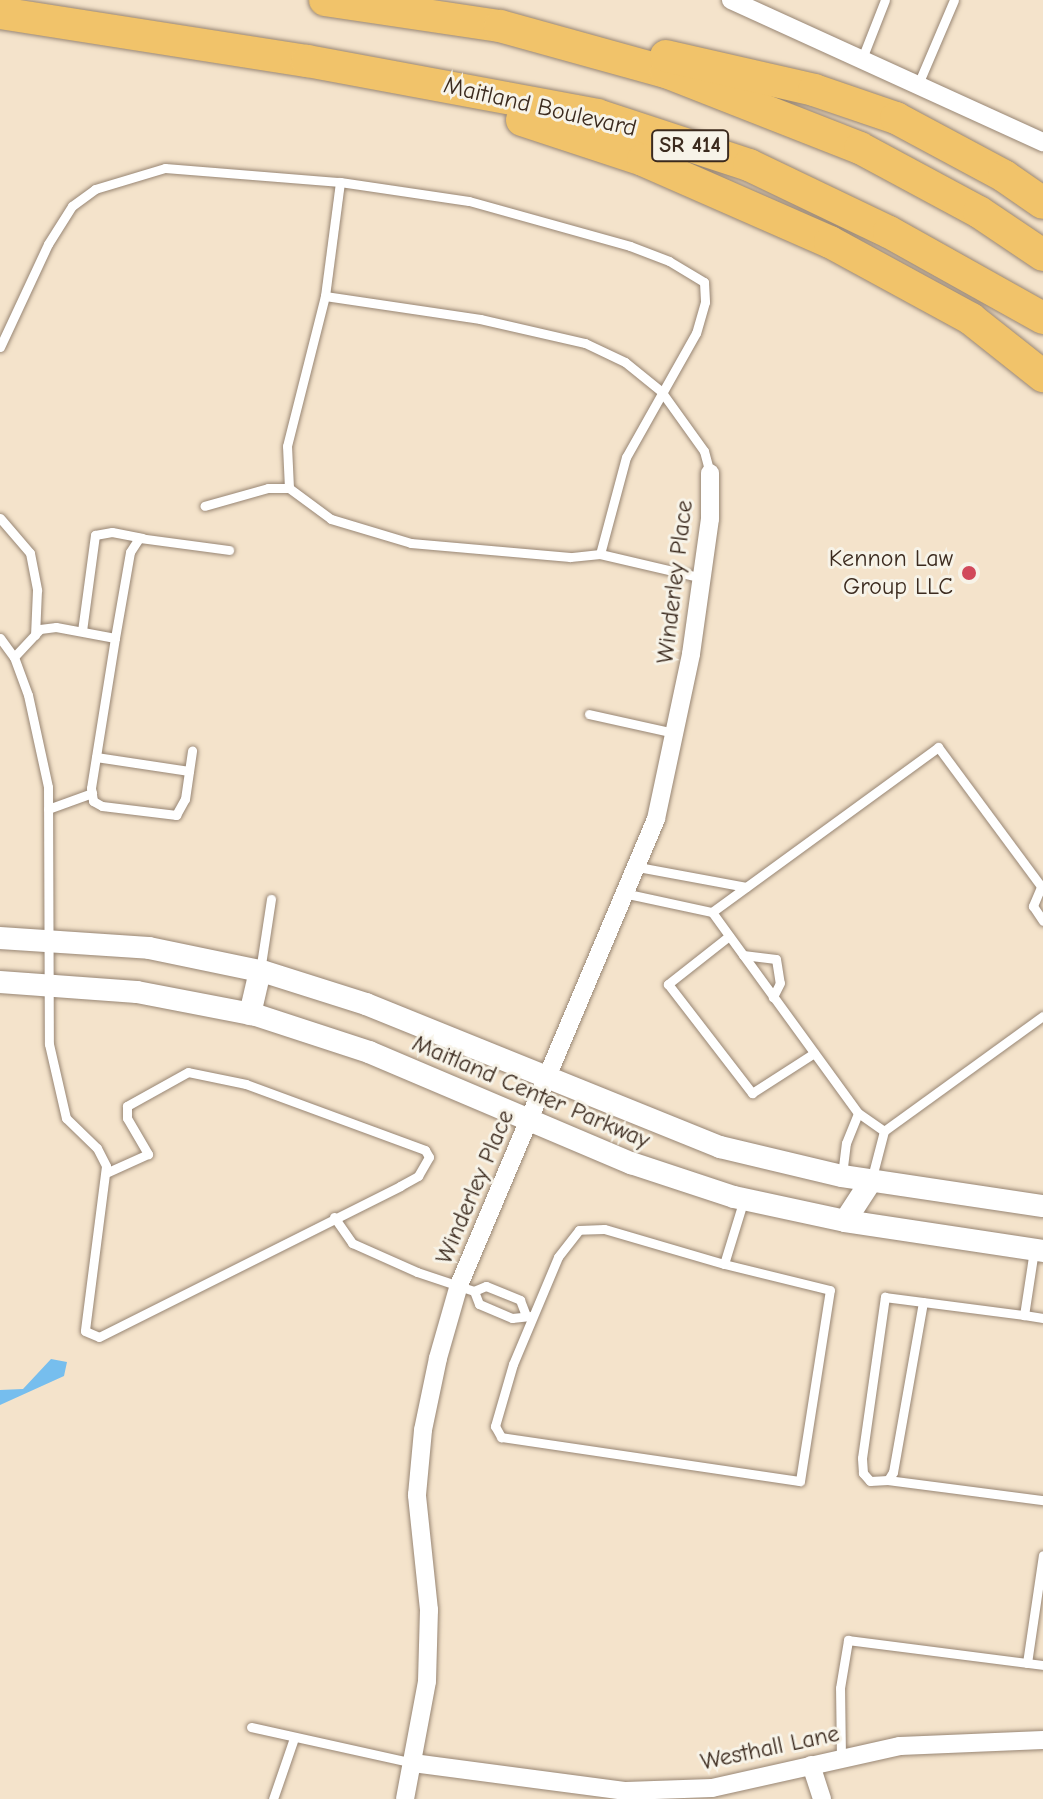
<!DOCTYPE html>
<html>
<head>
<meta charset="utf-8">
<style>
  body { margin:0 }
  #map { position:relative; width:1043px; height:1799px; overflow:hidden; background:#f4e3cb; font-family:"Comic Neue",sans-serif }
  div>[style] { position:absolute }
  .water>* { inset:0; background:#76beee }
  .roads { filter:drop-shadow(0 0 2px #988674) drop-shadow(0 0 2px #988674) }
  .service>* { height:9px; margin:-4.5px; padding:0 4.5px; transform-origin:4.5px; border-radius:4.5px; background:#fff }
  .minor>* { height:18px; margin:-9px; padding:0 9px; transform-origin:9px; border-radius:9px; background:#fff }
  .tertiary>* { height:22px; margin:-11px; padding:0 11px; transform-origin:11px; border-radius:11px; background:#fff }
  .motorway>* { height:32px; margin:-16px; padding:0 16px; transform-origin:16px; border-radius:16px; background:#f1c36a }
  .dots>* { width:22px; height:22px; translate:-50% -50%; box-sizing:border-box; border:4px solid #f7f3e8; border-radius:50% }
  span { translate:-50% -50%; white-space:nowrap; text-align:center; line-height:1.15; -webkit-text-stroke:6px #f7f3e8; paint-order:stroke }
  .shield-label span { padding:2px 6px; background:#f7f3e8; border:2px solid; border-radius:6px; -webkit-text-stroke-width:0 }
  .shield-label { font-size:22px; color:#3b2a1e; font-weight:700 }
  .street-label { font-size:24px; color:#3b2a1e }
  .poi-label { font-size:24px; color:#3b2a1e }
  .right { translate:-100% -50%; text-align:right }
</style>
</head>
<body>
<div id="map">
  <div class="water">
    <i style="clip-path:polygon(51px 1359px,67px 1362px,64px 1376px,0 1405px,0 1390px,23px 1389px)"></i>
  </div>
  <div class="roads">
    <div class="service">
      <i style="left:863px;top:56px;width:60px;rotate:-68.6deg"></i>
      <i style="left:919px;top:82px;width:89px;rotate:-66.9deg"></i>
      <i style="left:325px;top:296px;width:115px;rotate:-82.5deg"></i>
      <i style="left:0;top:347px;width:114px;rotate:-65deg"></i>
      <i style="left:48px;top:244px;width:45px;rotate:-57.7deg"></i>
      <i style="left:72px;top:206px;width:29px;rotate:-36deg"></i>
      <i style="left:95px;top:189px;width:73px;rotate:-16.7deg"></i>
      <i style="left:165px;top:168px;width:176px;rotate:4.6deg"></i>
      <i style="left:340px;top:182px;width:130px;rotate:8.4deg"></i>
      <i style="left:469px;top:201px;width:167px;rotate:15.6deg"></i>
      <i style="left:630px;top:246px;width:42px;rotate:21deg"></i>
      <i style="left:669px;top:261px;width:41px;rotate:31deg"></i>
      <i style="left:704px;top:282px;width:20px;rotate:87deg"></i>
      <i style="left:705px;top:302px;width:32px;rotate:106deg"></i>
      <i style="left:696px;top:333px;width:142px;rotate:119.4deg"></i>
      <i style="left:626px;top:457px;width:100px;rotate:105deg"></i>
      <i style="left:600px;top:554px;width:30px;rotate:174deg"></i>
      <i style="left:570px;top:557px;width:160px;rotate:-175deg"></i>
      <i style="left:411px;top:543px;width:84px;rotate:-163.3deg"></i>
      <i style="left:331px;top:519px;width:52px;rotate:-143.6deg"></i>
      <i style="left:289px;top:488px;width:21px;rotate:180deg"></i>
      <i style="left:268px;top:488px;width:66px;rotate:164.3deg"></i>
      <i style="left:289px;top:488px;width:42px;rotate:-92.7deg"></i>
      <i style="left:287px;top:446px;width:155px;rotate:-75.8deg"></i>
      <i style="left:325px;top:296px;width:157px;rotate:8.4deg"></i>
      <i style="left:480px;top:319px;width:108px;rotate:12.9deg"></i>
      <i style="left:585px;top:343px;width:44px;rotate:25.4deg"></i>
      <i style="left:625px;top:362px;width:46px;rotate:38.9deg"></i>
      <i style="left:661px;top:391px;width:74px;rotate:54.4deg"></i>
      <i style="left:704px;top:451px;width:23px;rotate:75deg"></i>
      <i style="left:0;top:518px;width:46px;rotate:49.4deg"></i>
      <i style="left:30px;top:553px;width:38px;rotate:79deg"></i>
      <i style="left:37px;top:590px;width:45px;rotate:92.5deg"></i>
      <i style="left:600px;top:554px;width:106px;rotate:13.1deg"></i>
      <i style="left:82px;top:631px;width:97px;rotate:-82.3deg"></i>
      <i style="left:95px;top:535px;width:17px;rotate:-10deg"></i>
      <i style="left:112px;top:532px;width:31px;rotate:11deg"></i>
      <i style="left:0;top:638px;width:24px;rotate:54deg"></i>
      <i style="left:14px;top:657px;width:40px;rotate:69.8deg"></i>
      <i style="left:28px;top:695px;width:94px;rotate:77.7deg"></i>
      <i style="left:48px;top:787px;width:257px;rotate:89.8deg"></i>
      <i style="left:49px;top:1044px;width:76px;rotate:77.1deg"></i>
      <i style="left:66px;top:1118px;width:43px;rotate:44.1deg"></i>
      <i style="left:97px;top:1148px;width:20px;rotate:63deg"></i>
      <i style="left:106px;top:1166px;width:166px;rotate:97.3deg"></i>
      <i style="left:85px;top:1331px;width:15px;rotate:23deg"></i>
      <i style="left:99px;top:1337px;width:337px;rotate:-26.6deg"></i>
      <i style="left:400px;top:1186px;width:21px;rotate:-29deg"></i>
      <i style="left:418px;top:1176px;width:22px;rotate:-60deg"></i>
      <i style="left:429px;top:1157px;width:8px;rotate:-120deg"></i>
      <i style="left:425px;top:1150px;width:191px;rotate:-159.8deg"></i>
      <i style="left:246px;top:1084px;width:59px;rotate:-168.3deg"></i>
      <i style="left:188px;top:1072px;width:70px;rotate:150.9deg"></i>
      <i style="left:127px;top:1106px;width:12px;rotate:90deg"></i>
      <i style="left:127px;top:1118px;width:42px;rotate:59.7deg"></i>
      <i style="left:148px;top:1154px;width:46px;rotate:155.7deg"></i>
      <i style="left:115px;top:638px;width:87px;rotate:-80.1deg"></i>
      <i style="left:130px;top:552px;width:17px;rotate:-57deg"></i>
      <i style="left:139px;top:538px;width:91px;rotate:7.6deg"></i>
      <i style="left:14px;top:657px;width:38px;rotate:-47deg"></i>
      <i style="left:40px;top:629px;width:16px;rotate:-7deg"></i>
      <i style="left:56px;top:627px;width:60px;rotate:10.6deg"></i>
      <i style="left:115px;top:638px;width:152px;rotate:99.1deg"></i>
      <i style="left:91px;top:788px;width:13px;rotate:81deg"></i>
      <i style="left:93px;top:801px;width:10px;rotate:29deg"></i>
      <i style="left:102px;top:806px;width:75px;rotate:6.9deg"></i>
      <i style="left:176px;top:815px;width:18px;rotate:-61deg"></i>
      <i style="left:185px;top:799px;width:49px;rotate:-81.7deg"></i>
      <i style="left:589px;top:714px;width:88px;rotate:12.5deg"></i>
      <i style="left:96px;top:757px;width:94px;rotate:8.6deg"></i>
      <i style="left:48px;top:809px;width:47px;rotate:-20deg"></i>
      <i style="left:638px;top:867px;width:110px;rotate:10.5deg"></i>
      <i style="left:1041px;top:887px;width:21px;rotate:113deg"></i>
      <i style="left:1033px;top:906px;width:18px;rotate:56deg"></i>
      <i style="left:628px;top:894px;width:86px;rotate:12.1deg"></i>
      <i style="left:729px;top:936px;width:78px;rotate:141.8deg"></i>
      <i style="left:668px;top:984px;width:138px;rotate:52.4deg"></i>
      <i style="left:752px;top:1093px;width:74px;rotate:-32.8deg"></i>
      <i style="left:743px;top:955px;width:33px;rotate:7deg"></i>
      <i style="left:776px;top:959px;width:24px;rotate:81deg"></i>
      <i style="left:780px;top:983px;width:16px;rotate:117deg"></i>
      <i style="left:260px;top:971px;width:73px;rotate:-81.3deg"></i>
      <i style="left:884px;top:1131px;width:32px;rotate:-145deg"></i>
      <i style="left:858px;top:1113px;width:248px;rotate:-126deg"></i>
      <i style="left:712px;top:912px;width:280px;rotate:-36.1deg"></i>
      <i style="left:938px;top:747px;width:177px;rotate:53.5deg"></i>
      <i style="left:842px;top:1175px;width:32px;rotate:-83deg"></i>
      <i style="left:846px;top:1143px;width:32px;rotate:-68deg"></i>
      <i style="left:871px;top:1181px;width:52px;rotate:-75.4deg"></i>
      <i style="left:884px;top:1131px;width:196px;rotate:-35.9deg"></i>
      <i style="left:334px;top:1217px;width:32px;rotate:55deg"></i>
      <i style="left:352px;top:1243px;width:71px;rotate:24deg"></i>
      <i style="left:417px;top:1272px;width:60px;rotate:18.4deg"></i>
      <i style="left:474px;top:1291px;width:13px;rotate:-23deg"></i>
      <i style="left:486px;top:1286px;width:37px;rotate:22deg"></i>
      <i style="left:520px;top:1300px;width:14px;rotate:69deg"></i>
      <i style="left:1034px;top:1250px;width:66px;rotate:98.7deg"></i>
      <i style="left:1024px;top:1315px;width:19px;rotate:9deg"></i>
      <i style="left:724px;top:1264px;width:125px;rotate:-163.7deg"></i>
      <i style="left:604px;top:1229px;width:25px;rotate:178deg"></i>
      <i style="left:579px;top:1230px;width:34px;rotate:128deg"></i>
      <i style="left:558px;top:1257px;width:116px;rotate:112.8deg"></i>
      <i style="left:513px;top:1364px;width:65px;rotate:106.2deg"></i>
      <i style="left:495px;top:1426px;width:13px;rotate:61deg"></i>
      <i style="left:501px;top:1437px;width:302px;rotate:8.4deg"></i>
      <i style="left:800px;top:1481px;width:193px;rotate:-81.1deg"></i>
      <i style="left:830px;top:1290px;width:109px;rotate:-166.2deg"></i>
      <i style="left:724px;top:1264px;width:68px;rotate:-72.9deg"></i>
      <i style="left:474px;top:1291px;width:14px;rotate:69deg"></i>
      <i style="left:479px;top:1304px;width:36px;rotate:23deg"></i>
      <i style="left:512px;top:1318px;width:18px;rotate:-6deg"></i>
      <i style="left:923px;top:1302px;width:173px;rotate:100deg"></i>
      <i style="left:893px;top:1472px;width:9px;rotate:122deg"></i>
      <i style="left:888px;top:1480px;width:18px;rotate:177deg"></i>
      <i style="left:870px;top:1481px;width:11px;rotate:-131deg"></i>
      <i style="left:863px;top:1473px;width:15px;rotate:-94deg"></i>
      <i style="left:862px;top:1458px;width:163px;rotate:-81.9deg"></i>
      <i style="left:885px;top:1297px;width:140px;rotate:7.4deg"></i>
      <i style="left:888px;top:1480px;width:156px;rotate:7.4deg"></i>
      <i style="left:1027px;top:1663px;width:109px;rotate:-81.6deg"></i>
      <i style="left:251px;top:1727px;width:166px;rotate:12.5deg"></i>
      <i style="left:841px;top:1757px;width:69px;rotate:-90.8deg"></i>
      <i style="left:840px;top:1688px;width:49px;rotate:-80.5deg"></i>
      <i style="left:848px;top:1640px;width:197px;rotate:7.3deg"></i>
      <i style="left:273px;top:1799px;width:65px;rotate:-71deg"></i>
    </div>
    <div class="minor">
      <i style="left:731px;top:0;width:343px;rotate:24.5deg"></i>
      <i style="left:413px;top:1763px;width:215px;rotate:7.5deg"></i>
      <i style="left:626px;top:1791px;width:86px;rotate:-2deg"></i>
      <i style="left:712px;top:1788px;width:193px;rotate:-12.6deg"></i>
      <i style="left:900px;top:1746px;width:143px;rotate:-2.4deg"></i>
      <i style="left:811px;top:1765px;width:36px;rotate:72deg"></i>
      <i style="left:405px;top:1799px;width:120px;rotate:-79.4deg"></i>
      <i style="left:427px;top:1681px;width:71px;rotate:-88.4deg"></i>
      <i style="left:429px;top:1610px;width:116px;rotate:-96deg"></i>
      <i style="left:417px;top:1495px;width:65px;rotate:-84.7deg"></i>
      <i style="left:423px;top:1430px;width:74px;rotate:-78.2deg"></i>
      <i style="left:438px;top:1358px;width:76px;rotate:-74deg"></i>
      <i style="left:459px;top:1285px;width:506px;rotate:-67.08deg"></i>
      <i style="left:656px;top:819px;width:169px;rotate:-78deg"></i>
      <i style="left:691px;top:654px;width:136px;rotate:-82deg"></i>
      <i style="left:710px;top:519px;width:46px;rotate:-90deg"></i>
    </div>
    <div class="tertiary">
      <i style="left:0;top:938px;width:149px;rotate:3.8deg"></i>
      <i style="left:149px;top:948px;width:118px;rotate:11.7deg"></i>
      <i style="left:265px;top:972px;width:106px;rotate:17.6deg"></i>
      <i style="left:366px;top:1004px;width:382px;rotate:22deg"></i>
      <i style="left:720px;top:1147px;width:125px;rotate:13.4deg"></i>
      <i style="left:842px;top:1176px;width:203px;rotate:8.5deg"></i>
      <i style="left:0;top:982px;width:137px;rotate:4.2deg"></i>
      <i style="left:137px;top:992px;width:121px;rotate:10.9deg"></i>
      <i style="left:256px;top:1015px;width:119px;rotate:18.1deg"></i>
      <i style="left:369px;top:1052px;width:285px;rotate:23deg"></i>
      <i style="left:631px;top:1163px;width:108px;rotate:18.3deg"></i>
      <i style="left:734px;top:1197px;width:114px;rotate:12.2deg"></i>
      <i style="left:845px;top:1221px;width:200px;rotate:8.6deg"></i>
      <i style="left:250px;top:1014px;width:44px;rotate:-76.9deg"></i>
      <i style="left:845px;top:1221px;width:48px;rotate:-57deg"></i>
    </div>
    <div class="motorway">
      <i style="left:325px;top:0;width:177px;rotate:8.5deg"></i>
      <i style="left:500px;top:26px;width:172px;rotate:15.5deg"></i>
      <i style="left:666px;top:72px;width:208px;rotate:21.4deg"></i>
      <i style="left:860px;top:148px;width:135px;rotate:28.3deg"></i>
      <i style="left:979px;top:212px;width:77px;rotate:33.9deg"></i>
      <i style="left:0;top:13px;width:311px;rotate:8.9deg"></i>
      <i style="left:307px;top:61px;width:295px;rotate:10.5deg"></i>
      <i style="left:597px;top:115px;width:160px;rotate:18.2deg"></i>
      <i style="left:749px;top:165px;width:155px;rotate:25.6deg"></i>
      <i style="left:889px;top:232px;width:176px;rotate:29.2deg"></i>
      <i style="left:666px;top:56px;width:152px;rotate:12.9deg"></i>
      <i style="left:814px;top:90px;width:87px;rotate:18.9deg"></i>
      <i style="left:896px;top:118px;width:123px;rotate:28.2deg"></i>
      <i style="left:1004px;top:176px;width:47px;rotate:34.7deg"></i>
      <i style="left:522px;top:120px;width:127px;rotate:18.3deg"></i>
      <i style="left:643px;top:160px;width:204px;rotate:23.7deg"></i>
      <i style="left:830px;top:242px;width:161px;rotate:28.6deg"></i>
      <i style="left:971px;top:319px;width:92px;rotate:38.4deg"></i>
    </div>
  </div>
  <div class="dots">
    <i style="left:969px;top:573px;background:#d1495b"></i>
  </div>
  <div class="shield-label">
    <span style="left:690px;top:146px">SR 414</span>
  </div>
  <div class="street-label">
    <span style="left:540px;top:107px;rotate:13deg">Maitland Boulevard</span>
    <span style="left:675px;top:582px;rotate:-83deg">Winderley Place</span>
    <span style="left:531px;top:1092px;rotate:23deg">Maitland Center Parkway</span>
    <span style="left:475px;top:1187px;rotate:-67deg">Winderley Place</span>
    <span style="left:770px;top:1748px;rotate:-12deg">Westhall Lane</span>
  </div>
  <div class="poi-label">
    <span class="right" style="left:953px;top:573px">Kennon Law<br>Group LLC</span>
  </div>
</div>
</body>
</html>
